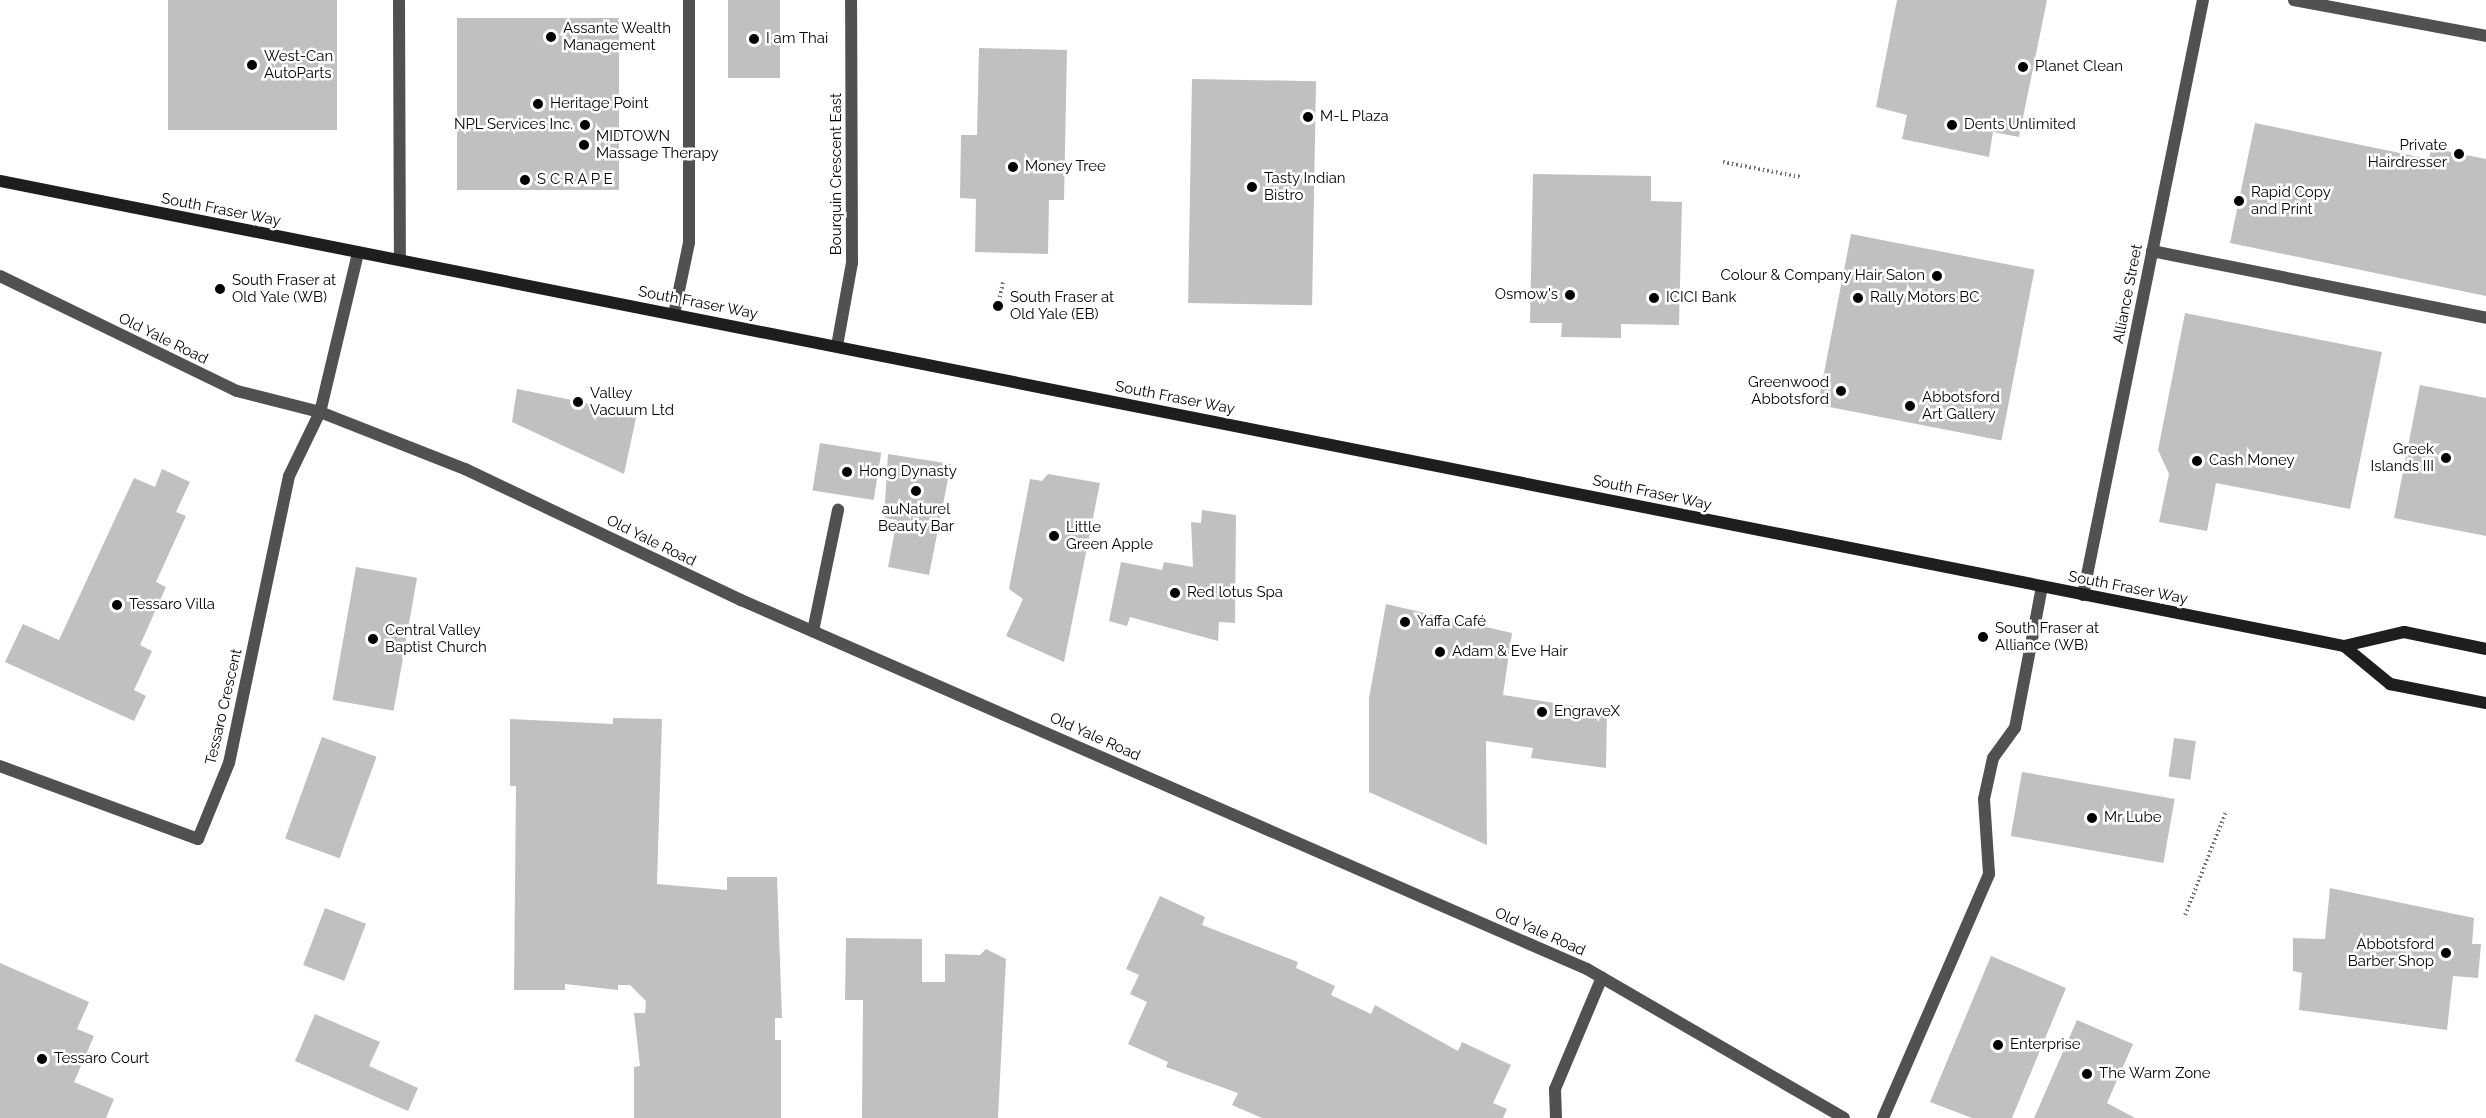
<!DOCTYPE html>
<html>
<head>
<meta charset="utf-8">
<style>
  body { margin:0 }
  #map { position:relative; width:2486px; height:1118px; overflow:hidden; background:#fff; font-family:Raleway,sans-serif }
  div>[style] { position:absolute }
  .building>* { inset:0; background:#c0c0c0; transform-origin:0 0 }
  .path>* { height:4px; margin-top:-2px; transform-origin:0; background:repeating-linear-gradient(90deg,#737373 0 1.5px,transparent 0 4.5px) }
  .service>* { height:12px; margin:-6px; padding:0 6px; transform-origin:6px; border-radius:6px; background:#515151 }
  .minor>* { height:12px; margin:-6px; padding:0 6px; transform-origin:6px; border-radius:6px; background:#515151 }
  .tertiary>* { height:12px; margin:-6px; padding:0 6px; transform-origin:6px; border-radius:6px; background:#515151 }
  .secondary>* { height:12px; margin:-6px; padding:0 6px; transform-origin:6px; border-radius:6px; background:#1e1e1e }
  .dots>* { width:16px; height:16px; translate:-50% -50%; box-sizing:border-box; border:3px solid #fff; border-radius:50% }
  span { translate:-50% -50%; white-space:nowrap; text-align:center; line-height:1.15; -webkit-text-stroke:5px #fff; paint-order:stroke }
  .poi-label { font-size:15px; color:#000 }
  .left { translate:0 -50%; text-align:left }
  .right { translate:-100% -50%; text-align:right }
  .street-label { font-size:15px; color:#000 }
</style>
</head>
<body>
<div id="map">
  <div class="building">
    <i style="left:168px;top:0;width:169px;height:130px"></i>
    <i style="left:728px;top:0;width:52px;height:78px"></i>
    <i style="clip-path:polygon(1897px 0,2047px 0,2019px 137px,1993px 132px,1989px 157px,1902px 139px,1907px 115px,1876px 107px)"></i>
    <i style="left:457px;top:18px;width:162px;height:172px"></i>
    <i style="clip-path:polygon(979px 48px,1067px 50px,1064px 200px,1049px 200px,1048px 254px,975px 252px,976px 199px,960px 198px,961px 135px,977px 135px)"></i>
    <i style="left:1192px;top:79px;width:124px;height:224px;rotate:1deg"></i>
    <i style="clip-path:polygon(2255px 123px,2429px 159px,2431px 148px,2486px 159px,2486px 296px,2230px 243px)"></i>
    <i style="clip-path:polygon(1533px 174px,1651px 176px,1651px 201px,1682px 202px,1679px 325px,1621px 324px,1621px 338px,1561px 337px,1562px 323px,1530px 323px)"></i>
    <i style="left:1851px;top:234px;width:187px;height:174px;rotate:11deg"></i>
    <i style="clip-path:polygon(2185px 313px,2382px 352px,2350px 509px,2216px 483px,2207px 531px,2159px 522px,2169px 474px,2158px 450px)"></i>
    <i style="clip-path:polygon(2420px 385px,2486px 398px,2486px 536px,2394px 518px)"></i>
    <i style="clip-path:polygon(517px 389px,637px 413px,624px 474px,512px 422px)"></i>
    <i style="left:820px;top:443px;width:62px;height:48px;rotate:9deg"></i>
    <i style="clip-path:polygon(888px 454px,951px 464px,929px 575px,888px 567px,897px 520px,884px 518px)"></i>
    <i style="clip-path:polygon(162px 469px,190px 482px,176px 512px,186px 516px,156px 582px,166px 587px,140px 645px,152px 651px,134px 690px,146px 696px,134px 721px,5px 662px,23px 624px,59px 640px,134px 478px,155px 487px)"></i>
    <i style="clip-path:polygon(1048px 474px,1100px 483px,1064px 662px,1006px 636px,1023px 599px,1009px 589px,1030px 479px,1042px 481px)"></i>
    <i style="clip-path:polygon(1202px 510px,1236px 515px,1235px 623px,1219px 622px,1218px 641px,1130px 617px,1127px 626px,1109px 621px,1121px 562px,1162px 570px,1164px 562px,1193px 567px,1191px 522px,1201px 523px)"></i>
    <i style="left:356px;top:567px;width:62px;height:135px;rotate:10deg"></i>
    <i style="clip-path:polygon(1386px 604px,1512px 633px,1503px 695px,1607px 711px,1606px 768px,1531px 758px,1533px 748px,1486px 741px,1487px 845px,1369px 792px,1369px 698px)"></i>
    <i style="clip-path:polygon(613px 718px,662px 719px,657px 884px,727px 890px,727px 877px,777px 877px,782px 1018px,775px 1018px,775px 1040px,781px 1040px,781px 1118px,634px 1118px,634px 1067px,640px 1066px,634px 1013px,645px 1013px,646px 1001px,630px 985px,618px 985px,618px 990px,565px 984px,565px 990px,514px 990px,516px 786px,510px 786px,510px 719px,613px 724px)"></i>
    <i style="left:322px;top:737px;width:58px;height:108px;rotate:20deg"></i>
    <i style="left:2174px;top:738px;width:22px;height:39px;rotate:8deg"></i>
    <i style="left:2022px;top:772px;width:155px;height:65px;rotate:10deg"></i>
    <i style="clip-path:polygon(2330px 888px,2474px 918px,2472px 944px,2481px 944px,2478px 978px,2453px 976px,2447px 1030px,2299px 1010px,2302px 973px,2293px 971px,2293px 938px,2325px 939px)"></i>
    <i style="clip-path:polygon(1160px 896px,1205px 917px,1202px 925px,1298px 962px,1296px 968px,1335px 986px,1331px 995px,1371px 1014px,1375px 1005px,1458px 1051px,1462px 1042px,1511px 1065px,1493px 1103px,1507px 1109px,1503px 1118px,1262px 1118px,1232px 1105px,1238px 1093px,1166px 1067px,1168px 1062px,1128px 1044px,1147px 1002px,1130px 994px,1139px 975px,1126px 969px)"></i>
    <i style="left:325px;top:908px;width:44px;height:61px;rotate:21deg"></i>
    <i style="clip-path:polygon(846px 938px,922px 939px,922px 982px,945px 982px,945px 954px,980px 955px,986px 949px,1006px 959px,998px 1118px,862px 1118px,863px 1000px,845px 1000px)"></i>
    <i style="clip-path:polygon(1991px 956px,2066px 988px,2012px 1118px,1972px 1118px,1930px 1102px)"></i>
    <i style="clip-path:polygon(0 963px,89px 1002px,77px 1029px,94px 1036px,74px 1082px,114px 1099px,106px 1118px,0 1118px)"></i>
    <i style="clip-path:polygon(315px 1014px,380px 1042px,369px 1066px,418px 1088px,408px 1111px,295px 1061px)"></i>
    <i style="clip-path:polygon(2077px 1020px,2133px 1044px,2107px 1103px,2135px 1118px,2034px 1118px)"></i>
  </div>
  <div class="path">
    <i style="left:1723px;top:162px;width:79px;rotate:10.9deg"></i>
    <i style="left:998px;top:306px;width:25px;rotate:-78deg"></i>
    <i style="left:2185px;top:915px;width:111px;rotate:-68.3deg"></i>
  </div>
  <div class="service">
    <i style="left:399px;top:0;width:260px;rotate:89.8deg"></i>
    <i style="left:2152px;top:251px;width:341px;rotate:11.3deg"></i>
    <i style="left:674px;top:314px;width:73px;rotate:-78.1deg"></i>
    <i style="left:689px;top:243px;width:243px;rotate:-90deg"></i>
    <i style="left:813px;top:631px;width:124px;rotate:-78.3deg"></i>
    <i style="left:1556px;top:1118px;width:29px;rotate:-92deg"></i>
    <i style="left:1555px;top:1089px;width:121px;rotate:-67.2deg"></i>
    <i style="left:1883px;top:1118px;width:266px;rotate:-66.5deg"></i>
    <i style="left:1989px;top:874px;width:75px;rotate:-93.8deg"></i>
    <i style="left:1984px;top:799px;width:42px;rotate:-77.6deg"></i>
    <i style="left:1993px;top:758px;width:37px;rotate:-54deg"></i>
    <i style="left:2015px;top:728px;width:144px;rotate:-79.2deg"></i>
  </div>
  <div class="minor">
    <i style="left:2294px;top:0;width:195px;rotate:10.6deg"></i>
    <i style="left:358px;top:253px;width:163px;rotate:103.4deg"></i>
    <i style="left:320px;top:412px;width:156px;rotate:21.5deg"></i>
    <i style="left:465px;top:469px;width:306px;rotate:25.4deg"></i>
    <i style="left:741px;top:600px;width:923px;rotate:23.57deg"></i>
    <i style="left:1587px;top:969px;width:297px;rotate:30.1deg"></i>
    <i style="left:0;top:276px;width:263px;rotate:25.9deg"></i>
    <i style="left:237px;top:391px;width:86px;rotate:14.2deg"></i>
    <i style="left:320px;top:412px;width:71px;rotate:115.8deg"></i>
    <i style="left:289px;top:476px;width:293px;rotate:101.8deg"></i>
    <i style="left:229px;top:763px;width:82px;rotate:112.2deg"></i>
    <i style="left:198px;top:839px;width:211px;rotate:-159.8deg"></i>
    <i style="left:2083px;top:595px;width:607px;rotate:-78.6deg"></i>
  </div>
  <div class="tertiary">
    <i style="left:837px;top:346px;width:84px;rotate:-79.8deg"></i>
    <i style="left:852px;top:263px;width:263px;rotate:-90.2deg"></i>
  </div>
  <div class="secondary">
    <i style="left:0;top:181px;width:2390px;rotate:11.22deg"></i>
    <i style="left:2344px;top:646px;width:62px;rotate:-13.1deg"></i>
    <i style="left:2404px;top:632px;width:84px;rotate:11.7deg"></i>
    <i style="left:2344px;top:646px;width:60px;rotate:39.6deg"></i>
    <i style="left:2390px;top:684px;width:98px;rotate:11.2deg"></i>
  </div>
  <div class="dots">
    <i style="left:551px;top:37px;background:#000"></i>
    <i style="left:754px;top:39px;background:#000"></i>
    <i style="left:252px;top:65px;background:#000"></i>
    <i style="left:2023px;top:67px;background:#000"></i>
    <i style="left:538px;top:104px;background:#000"></i>
    <i style="left:1308px;top:117px;background:#000"></i>
    <i style="left:585px;top:125px;background:#000"></i>
    <i style="left:1952px;top:125px;background:#000"></i>
    <i style="left:584px;top:145px;background:#000"></i>
    <i style="left:2459px;top:154px;background:#000"></i>
    <i style="left:1013px;top:167px;background:#000"></i>
    <i style="left:525px;top:180px;background:#000"></i>
    <i style="left:1252px;top:187px;background:#000"></i>
    <i style="left:2239px;top:201px;background:#000"></i>
    <i style="left:1937px;top:276px;background:#000"></i>
    <i style="left:220px;top:289px;background:#000"></i>
    <i style="left:1570px;top:295px;background:#000"></i>
    <i style="left:1654px;top:298px;background:#000"></i>
    <i style="left:1858px;top:298px;background:#000"></i>
    <i style="left:998px;top:306px;background:#000"></i>
    <i style="left:1841px;top:391px;background:#000"></i>
    <i style="left:578px;top:402px;background:#000"></i>
    <i style="left:1910px;top:406px;background:#000"></i>
    <i style="left:2446px;top:458px;background:#000"></i>
    <i style="left:2197px;top:461px;background:#000"></i>
    <i style="left:847px;top:472px;background:#000"></i>
    <i style="left:916px;top:491px;background:#000"></i>
    <i style="left:1054px;top:536px;background:#000"></i>
    <i style="left:1175px;top:593px;background:#000"></i>
    <i style="left:117px;top:605px;background:#000"></i>
    <i style="left:1405px;top:622px;background:#000"></i>
    <i style="left:1983px;top:637px;background:#000"></i>
    <i style="left:373px;top:639px;background:#000"></i>
    <i style="left:1440px;top:652px;background:#000"></i>
    <i style="left:1542px;top:712px;background:#000"></i>
    <i style="left:2092px;top:818px;background:#000"></i>
    <i style="left:2446px;top:953px;background:#000"></i>
    <i style="left:1998px;top:1045px;background:#000"></i>
    <i style="left:42px;top:1059px;background:#000"></i>
    <i style="left:2087px;top:1074px;background:#000"></i>
  </div>
  <div class="poi-label">
    <span class="left" style="left:563px;top:37px">Assante Wealth<br>Management</span>
    <span class="left" style="left:766px;top:39px">I am Thai</span>
    <span class="left" style="left:264px;top:65px">West-Can<br>AutoParts</span>
    <span class="left" style="left:2035px;top:67px">Planet Clean</span>
    <span class="left" style="left:550px;top:104px">Heritage Point</span>
    <span class="left" style="left:1320px;top:117px">M-L Plaza</span>
    <span class="right" style="left:573px;top:125px">NPL Services Inc.</span>
    <span class="left" style="left:1964px;top:125px">Dents Unlimited</span>
    <span class="left" style="left:596px;top:145px">MIDTOWN<br>Massage Therapy</span>
    <span class="right" style="left:2447px;top:154px">Private<br>Hairdresser</span>
    <span class="left" style="left:1025px;top:167px">Money Tree</span>
    <span class="left" style="left:1264px;top:187px">Tasty Indian<br>Bistro</span>
    <span class="left" style="left:537px;top:180px">S C R A P E</span>
    <span class="left" style="left:2251px;top:201px">Rapid Copy<br>and Print</span>
    <span class="right" style="left:1925px;top:276px">Colour &amp; Company Hair Salon</span>
    <span class="left" style="left:232px;top:289px">South Fraser at<br>Old Yale (WB)</span>
    <span class="right" style="left:1558px;top:295px">Osmow's</span>
    <span class="left" style="left:1010px;top:306px">South Fraser at<br>Old Yale (EB)</span>
    <span class="left" style="left:1666px;top:298px">ICICI Bank</span>
    <span class="left" style="left:1870px;top:298px">Rally Motors BC</span>
    <span class="right" style="left:1829px;top:391px">Greenwood<br>Abbotsford</span>
    <span class="left" style="left:590px;top:402px">Valley<br>Vacuum Ltd</span>
    <span class="left" style="left:1922px;top:406px">Abbotsford<br>Art Gallery</span>
    <span class="right" style="left:2434px;top:458px">Greek<br>Islands III</span>
    <span class="left" style="left:2209px;top:461px">Cash Money</span>
    <span class="left" style="left:859px;top:472px">Hong Dynasty</span>
    <span style="left:916px;top:518px">auNaturel<br>Beauty Bar</span>
    <span class="left" style="left:1066px;top:536px">Little<br>Green Apple</span>
    <span class="left" style="left:1187px;top:593px">Red lotus Spa</span>
    <span class="left" style="left:129px;top:605px">Tessaro Villa</span>
    <span class="left" style="left:1417px;top:622px">Yaffa Café</span>
    <span class="left" style="left:1995px;top:637px">South Fraser at<br>Alliance (WB)</span>
    <span class="left" style="left:385px;top:639px">Central Valley<br>Baptist Church</span>
    <span class="left" style="left:1452px;top:652px">Adam &amp; Eve Hair</span>
    <span class="left" style="left:1554px;top:712px">EngraveX</span>
    <span class="left" style="left:2104px;top:818px">Mr Lube</span>
    <span class="right" style="left:2434px;top:953px">Abbotsford<br>Barber Shop</span>
    <span class="left" style="left:2010px;top:1045px">Enterprise</span>
    <span class="left" style="left:54px;top:1059px">Tessaro Court</span>
    <span class="left" style="left:2099px;top:1074px">The Warm Zone</span>
  </div>
  <div class="street-label">
    <span style="left:837px;top:174px;rotate:-90deg">Bourquin Crescent East</span>
    <span style="left:221px;top:210px;rotate:11deg">South Fraser Way</span>
    <span style="left:2128px;top:294px;rotate:-79deg">Alliance Street</span>
    <span style="left:698px;top:303px;rotate:11deg">South Fraser Way</span>
    <span style="left:163px;top:339px;rotate:26deg">Old Yale Road</span>
    <span style="left:1175px;top:398px;rotate:11deg">South Fraser Way</span>
    <span style="left:1652px;top:493px;rotate:12deg">South Fraser Way</span>
    <span style="left:651px;top:541px;rotate:26deg">Old Yale Road</span>
    <span style="left:2128px;top:588px;rotate:11deg">South Fraser Way</span>
    <span style="left:224px;top:707px;rotate:-77deg">Tessaro Crescent</span>
    <span style="left:1095px;top:737px;rotate:24deg">Old Yale Road</span>
    <span style="left:1540px;top:932px;rotate:24deg">Old Yale Road</span>
  </div>
</div>
</body>
</html>
